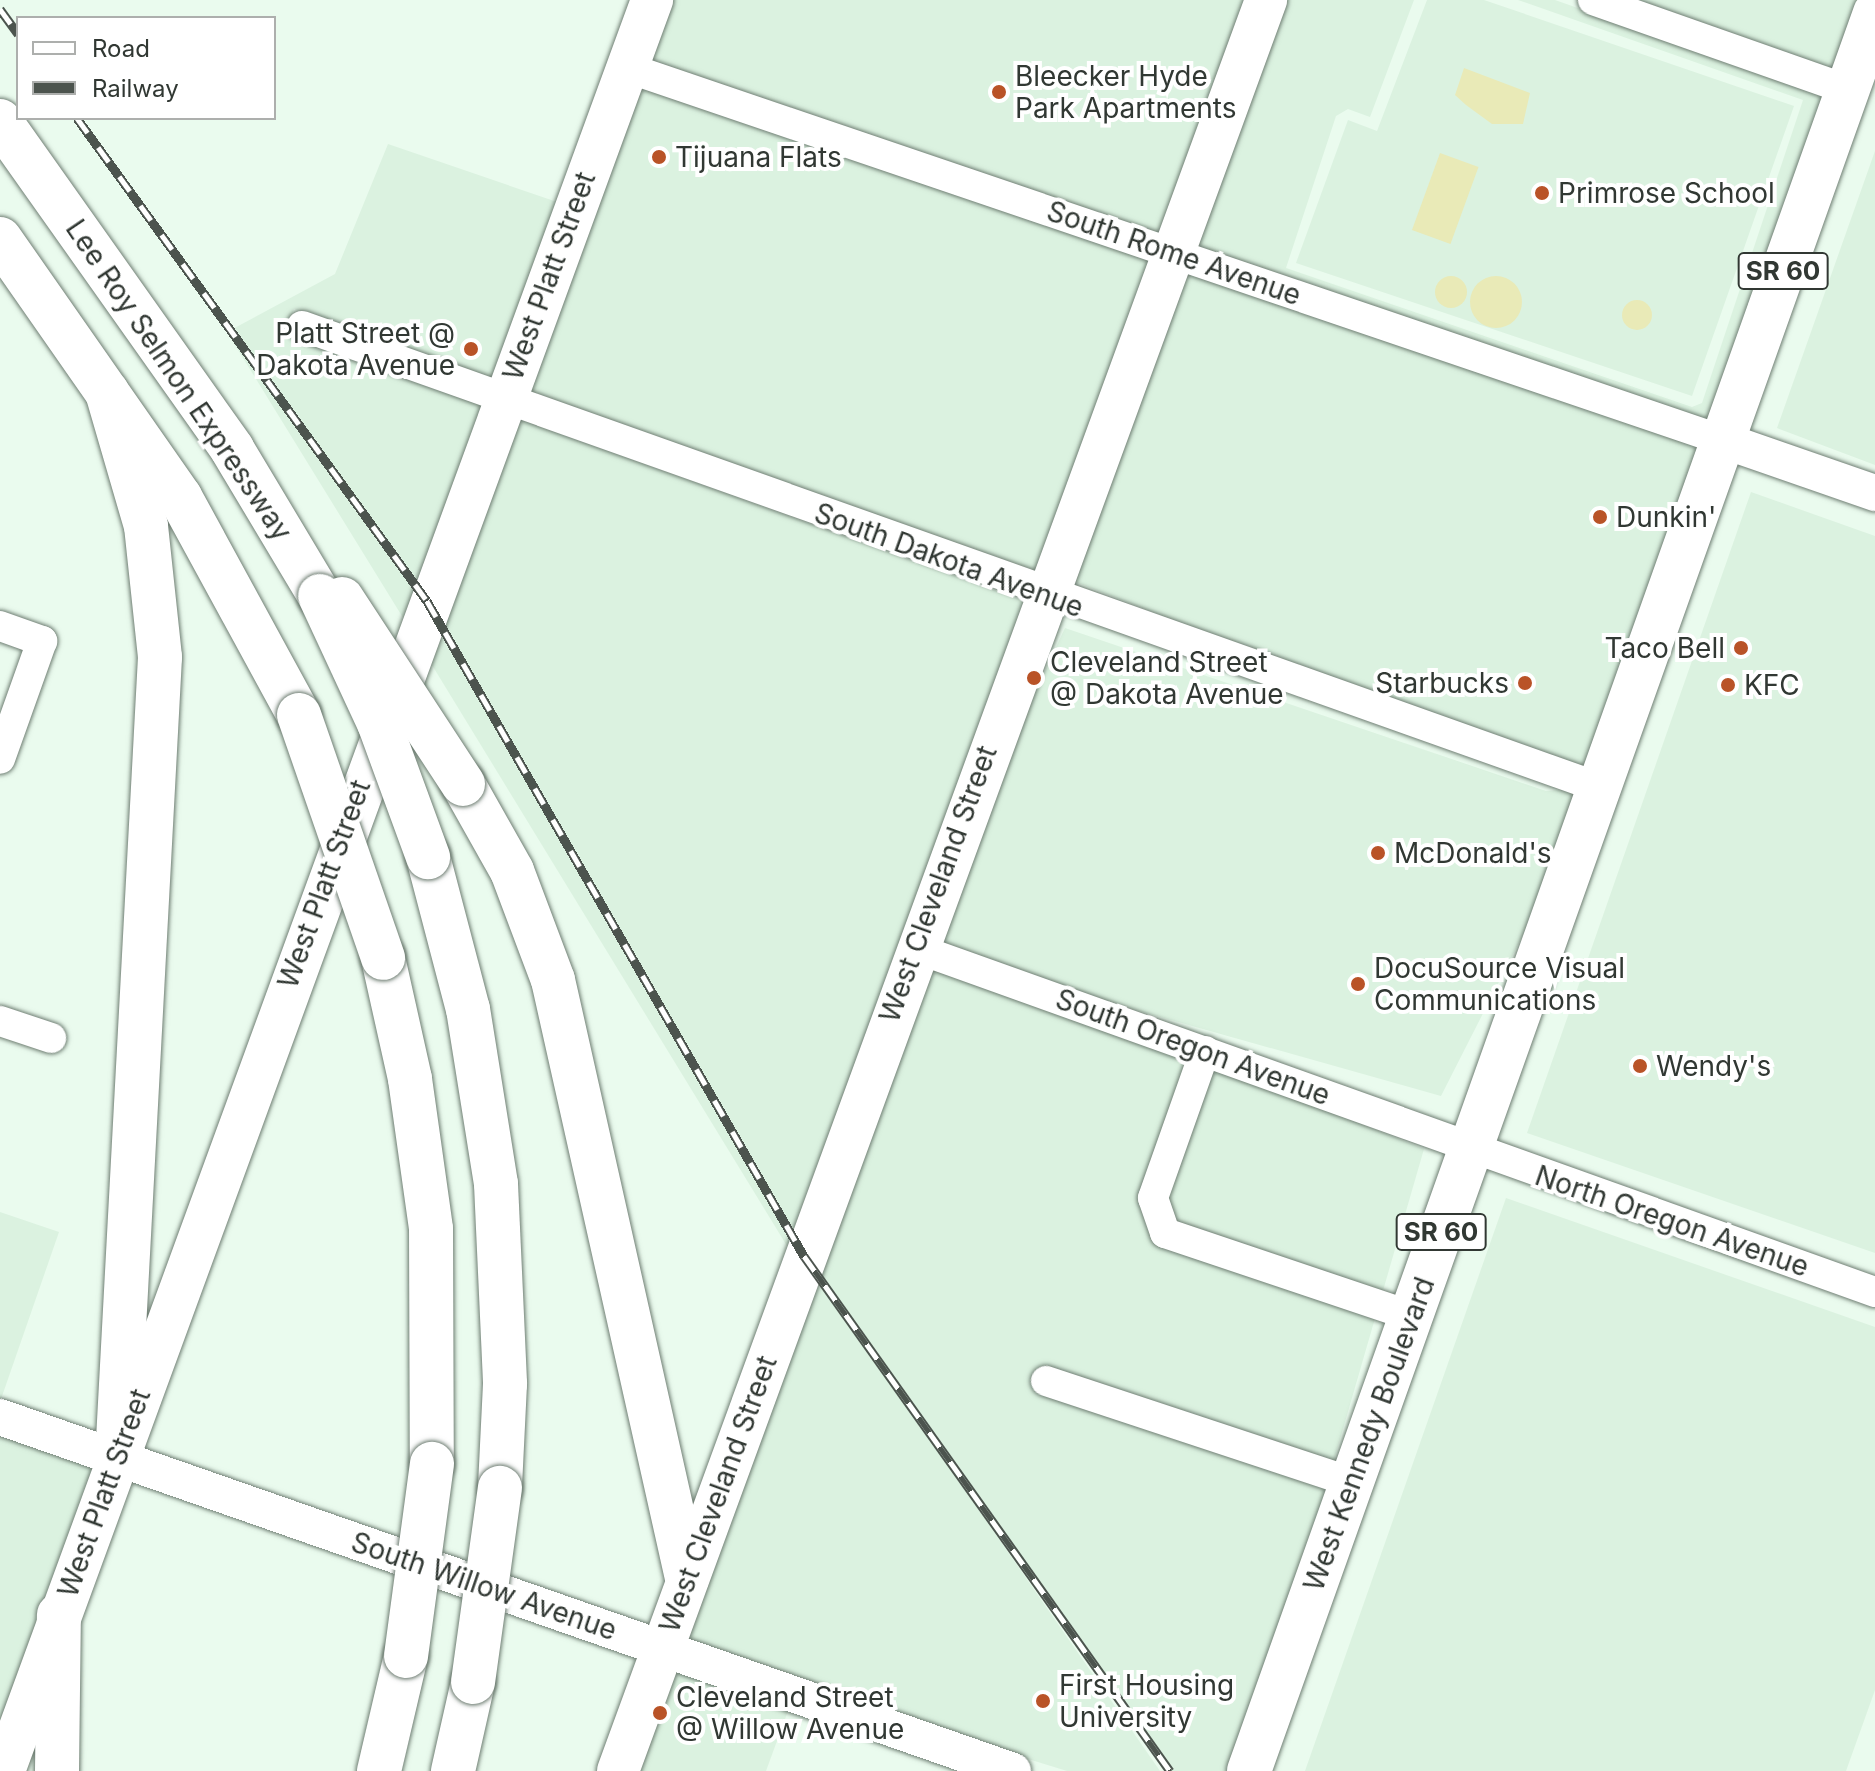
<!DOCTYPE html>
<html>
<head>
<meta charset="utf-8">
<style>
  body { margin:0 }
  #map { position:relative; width:1875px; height:1771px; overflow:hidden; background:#eafbee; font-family:Inter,sans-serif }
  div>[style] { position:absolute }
  .built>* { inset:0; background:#dbf2e0; transform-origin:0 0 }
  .green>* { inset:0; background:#e9eab7; transform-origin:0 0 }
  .round { border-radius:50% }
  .roads { filter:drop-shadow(0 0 2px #6f7e73) drop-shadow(0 0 2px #6f7e73) }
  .minor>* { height:30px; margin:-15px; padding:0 15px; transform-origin:15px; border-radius:15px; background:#fff }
  .tertiary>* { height:36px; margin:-18px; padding:0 18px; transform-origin:18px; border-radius:18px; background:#fff }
  .secondary>* { height:42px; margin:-21px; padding:0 21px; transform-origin:21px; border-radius:21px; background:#fff }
  .primary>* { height:44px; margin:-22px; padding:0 22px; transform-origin:22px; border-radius:22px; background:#fff }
  .motorway>* { height:44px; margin:-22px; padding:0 22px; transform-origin:22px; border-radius:22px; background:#fff }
  .rail>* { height:9px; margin-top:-4.5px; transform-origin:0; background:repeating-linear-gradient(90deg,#fff 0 18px,#4c544e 0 36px); box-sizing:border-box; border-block:2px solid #4c544e }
  .bridges { filter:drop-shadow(0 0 2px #6f7e73) drop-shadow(0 0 2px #6f7e73) }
  .motorway-bridge>* { height:44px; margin:-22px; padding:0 22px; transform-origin:22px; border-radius:22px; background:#fff }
  .dots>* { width:22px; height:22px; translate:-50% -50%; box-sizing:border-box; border:4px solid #fff; border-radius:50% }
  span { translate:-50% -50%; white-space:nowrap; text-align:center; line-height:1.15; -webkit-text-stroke:8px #fff; paint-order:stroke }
  .shield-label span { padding:2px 6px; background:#fff; border:2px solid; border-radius:6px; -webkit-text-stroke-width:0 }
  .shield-label { font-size:26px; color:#313833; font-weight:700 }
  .poi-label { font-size:28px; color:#313833 }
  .left { translate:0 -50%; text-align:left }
  .right { translate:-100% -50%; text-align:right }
  .street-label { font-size:28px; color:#313833 }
  .legend { position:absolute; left:16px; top:16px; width:260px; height:104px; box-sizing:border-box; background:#fff; border:2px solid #adafad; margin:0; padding:10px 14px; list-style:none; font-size:24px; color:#313833 }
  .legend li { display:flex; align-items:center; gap:16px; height:40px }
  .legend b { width:40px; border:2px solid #adafad }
</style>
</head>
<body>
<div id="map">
  <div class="built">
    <i style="clip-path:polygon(667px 0,1250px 0,1160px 236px,644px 60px)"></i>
    <i style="clip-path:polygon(1281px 0,1414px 0,1370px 117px,1348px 109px,1336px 116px,1286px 268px,1692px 407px,1702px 403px,1803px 100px,1518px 0,1555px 0,1830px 97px,1713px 424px,1187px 244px)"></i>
    <i style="clip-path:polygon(1427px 0,1484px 0,1794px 106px,1692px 396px,1296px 263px,1348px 120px,1377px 131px)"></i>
    <i style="clip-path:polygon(1631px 0,1864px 0,1838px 73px)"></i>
    <i style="left:634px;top:83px;width:546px;height:330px;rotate:19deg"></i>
    <i style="clip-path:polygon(388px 144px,560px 203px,494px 383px,294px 309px,285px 332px,486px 407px,405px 621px,227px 332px,335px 274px)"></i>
    <i style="clip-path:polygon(1875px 151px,1875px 465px,1777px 428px)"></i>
    <i style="clip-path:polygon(1169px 252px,1722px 440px,1598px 787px,1441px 1096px,926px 951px,1424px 1149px,1244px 1771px,1171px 1771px,804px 1256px,915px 948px,1065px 628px,1546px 791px,1597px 787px,1076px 582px)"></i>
    <i style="clip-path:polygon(513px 417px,1027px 602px,787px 1246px,424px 652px)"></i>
    <i style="clip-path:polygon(1751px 492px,1875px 536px,1875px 1253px,1527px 1133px)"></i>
    <i style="clip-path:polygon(1506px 1198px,1875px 1327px,1875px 1690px,1846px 1771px,1305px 1771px)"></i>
    <i style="clip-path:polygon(0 1212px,59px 1232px,0 1402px)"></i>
    <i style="clip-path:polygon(808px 1264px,1160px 1771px,1067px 1771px,672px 1649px)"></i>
    <i style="clip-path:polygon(0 1421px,109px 1461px,0 1754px)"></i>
    <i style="clip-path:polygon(670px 1654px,792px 1700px,766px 1771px,628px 1771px)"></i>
  </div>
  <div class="green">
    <i style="clip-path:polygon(1464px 68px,1530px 93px,1523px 124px,1492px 124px,1466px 105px,1455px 95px)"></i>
    <i style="left:1440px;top:153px;width:41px;height:82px;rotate:20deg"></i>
    <i class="round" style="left:1470px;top:276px;width:52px;height:52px"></i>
    <i class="round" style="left:1435px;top:276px;width:32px;height:32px"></i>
    <i class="round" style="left:1622px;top:300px;width:30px;height:30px"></i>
  </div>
  <div class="roads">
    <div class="minor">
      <i style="left:1593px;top:0;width:270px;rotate:19.4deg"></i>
      <i style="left:625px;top:67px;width:1159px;rotate:18.78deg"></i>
      <i style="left:302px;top:326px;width:1376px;rotate:19.58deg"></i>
      <i style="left:0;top:626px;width:45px;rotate:19.7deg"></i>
      <i style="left:42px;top:641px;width:125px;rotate:109.6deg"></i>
      <i style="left:915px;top:948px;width:1020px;rotate:19.71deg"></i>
      <i style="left:0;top:1021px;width:54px;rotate:18.4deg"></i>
      <i style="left:1205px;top:1051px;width:156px;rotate:109.5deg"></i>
      <i style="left:1153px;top:1198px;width:37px;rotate:71deg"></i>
      <i style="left:1165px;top:1233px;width:260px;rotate:18.6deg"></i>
      <i style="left:1046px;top:1381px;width:321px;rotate:18.3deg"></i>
    </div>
    <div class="tertiary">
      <i style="left:1722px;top:440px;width:162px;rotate:19.1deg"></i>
      <i style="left:0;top:1417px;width:1073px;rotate:19.26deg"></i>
    </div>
    <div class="secondary">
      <i style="left:4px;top:1771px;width:1886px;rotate:-69.9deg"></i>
      <i style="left:618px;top:1771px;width:1886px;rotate:-69.9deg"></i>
    </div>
    <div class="primary">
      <i style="left:1249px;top:1771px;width:1866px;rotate:-70.4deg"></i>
    </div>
    <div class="motorway">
      <i style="left:0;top:121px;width:402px;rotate:54.7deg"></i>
      <i style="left:232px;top:449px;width:171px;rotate:59.1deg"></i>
      <i style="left:0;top:239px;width:315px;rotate:55.1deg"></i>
      <i style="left:180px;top:497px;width:248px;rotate:61.4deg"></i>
      <i style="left:107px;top:392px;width:140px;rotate:73.8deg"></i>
      <i style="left:146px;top:526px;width:132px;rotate:83.9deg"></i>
      <i style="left:160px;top:657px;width:802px;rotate:93.07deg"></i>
      <i style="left:463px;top:784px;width:100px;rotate:60.6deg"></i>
      <i style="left:512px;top:871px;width:116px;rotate:69.4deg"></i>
      <i style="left:553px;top:980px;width:613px;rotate:77.37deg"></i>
      <i style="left:428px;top:857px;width:157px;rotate:75.3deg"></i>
      <i style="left:468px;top:1009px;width:177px;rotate:80.9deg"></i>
      <i style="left:496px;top:1184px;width:200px;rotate:87.4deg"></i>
      <i style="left:505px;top:1384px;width:104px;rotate:92.8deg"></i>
      <i style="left:383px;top:958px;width:124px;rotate:77.4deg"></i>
      <i style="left:410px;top:1079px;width:151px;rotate:82deg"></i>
      <i style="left:431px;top:1229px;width:235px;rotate:89.8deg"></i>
      <i style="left:57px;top:1771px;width:156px;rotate:-89.3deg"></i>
      <i style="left:379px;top:1771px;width:118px;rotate:-76.8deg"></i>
      <i style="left:453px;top:1771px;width:91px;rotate:-77.3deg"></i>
    </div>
  </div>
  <div class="rail">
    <i style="left:0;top:9px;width:31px;rotate:54deg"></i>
    <i style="left:77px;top:118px;width:596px;rotate:54.07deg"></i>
    <i style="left:427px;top:601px;width:756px;rotate:60.08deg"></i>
    <i style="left:804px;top:1256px;width:632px;rotate:54.6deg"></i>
  </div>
  <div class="bridges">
    <div class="motorway-bridge">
      <i style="left:320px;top:596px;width:140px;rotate:65.1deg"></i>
      <i style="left:379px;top:723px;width:143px;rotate:69.9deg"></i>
      <i style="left:342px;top:599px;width:221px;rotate:56.8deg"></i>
      <i style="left:299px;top:715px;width:257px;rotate:70.9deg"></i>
      <i style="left:406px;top:1656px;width:194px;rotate:-82.3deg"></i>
      <i style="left:473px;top:1682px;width:196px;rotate:-82.1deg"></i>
    </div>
  </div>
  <div class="dots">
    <i style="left:999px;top:92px;background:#b95327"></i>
    <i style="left:659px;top:157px;background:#b95327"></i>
    <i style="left:1542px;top:193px;background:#b95327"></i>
    <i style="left:471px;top:349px;background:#b95327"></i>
    <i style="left:1600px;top:517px;background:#b95327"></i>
    <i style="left:1741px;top:648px;background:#b95327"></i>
    <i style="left:1034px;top:678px;background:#b95327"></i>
    <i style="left:1525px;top:683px;background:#b95327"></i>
    <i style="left:1728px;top:685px;background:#b95327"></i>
    <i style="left:1378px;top:853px;background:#b95327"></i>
    <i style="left:1358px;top:984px;background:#b95327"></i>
    <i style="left:1640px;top:1066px;background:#b95327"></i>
    <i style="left:1043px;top:1701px;background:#b95327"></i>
    <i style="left:660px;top:1713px;background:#b95327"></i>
  </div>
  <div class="shield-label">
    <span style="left:1783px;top:271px">SR 60</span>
    <span style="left:1441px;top:1232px">SR 60</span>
  </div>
  <div class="poi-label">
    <span class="left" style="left:1015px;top:92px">Bleecker Hyde<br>Park Apartments</span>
    <span class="left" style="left:675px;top:157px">Tijuana Flats</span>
    <span class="left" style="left:1558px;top:193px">Primrose School</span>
    <span class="right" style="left:455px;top:349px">Platt Street @<br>Dakota Avenue</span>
    <span class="left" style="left:1616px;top:517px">Dunkin'</span>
    <span class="right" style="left:1725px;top:648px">Taco Bell</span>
    <span class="left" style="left:1050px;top:678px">Cleveland Street<br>@ Dakota Avenue</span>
    <span class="right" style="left:1509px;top:683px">Starbucks</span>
    <span class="left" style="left:1744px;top:685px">KFC</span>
    <span class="left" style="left:1394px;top:853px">McDonald's</span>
    <span class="left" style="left:1374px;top:984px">DocuSource Visual<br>Communications</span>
    <span class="left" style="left:1656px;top:1066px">Wendy's</span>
    <span class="left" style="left:1059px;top:1701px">First Housing<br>University</span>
    <span class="left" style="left:676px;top:1713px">Cleveland Street<br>@ Willow Avenue</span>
  </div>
  <div class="street-label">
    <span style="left:1174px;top:253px;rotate:19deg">South Rome Avenue</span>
    <span style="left:549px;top:276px;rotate:-70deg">West Platt Street</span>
    <span style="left:179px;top:380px;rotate:56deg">Lee Roy Selmon Expressway</span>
    <span style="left:949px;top:560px;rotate:20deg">South Dakota Avenue</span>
    <span style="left:324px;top:884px;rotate:-70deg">West Platt Street</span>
    <span style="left:938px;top:884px;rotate:-70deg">West Cleveland Street</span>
    <span style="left:1193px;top:1047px;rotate:20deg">South Oregon Avenue</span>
    <span style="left:1672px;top:1221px;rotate:19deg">North Oregon Avenue</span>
    <span style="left:1369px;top:1434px;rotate:-70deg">West Kennedy Boulevard</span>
    <span style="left:104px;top:1493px;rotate:-70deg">West Platt Street</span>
    <span style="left:718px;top:1494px;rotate:-70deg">West Cleveland Street</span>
    <span style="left:484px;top:1586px;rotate:19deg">South Willow Avenue</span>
  </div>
  <ul class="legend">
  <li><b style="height:10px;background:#fff"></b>Road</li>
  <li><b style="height:10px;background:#4c544e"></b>Railway</li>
  </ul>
</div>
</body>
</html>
